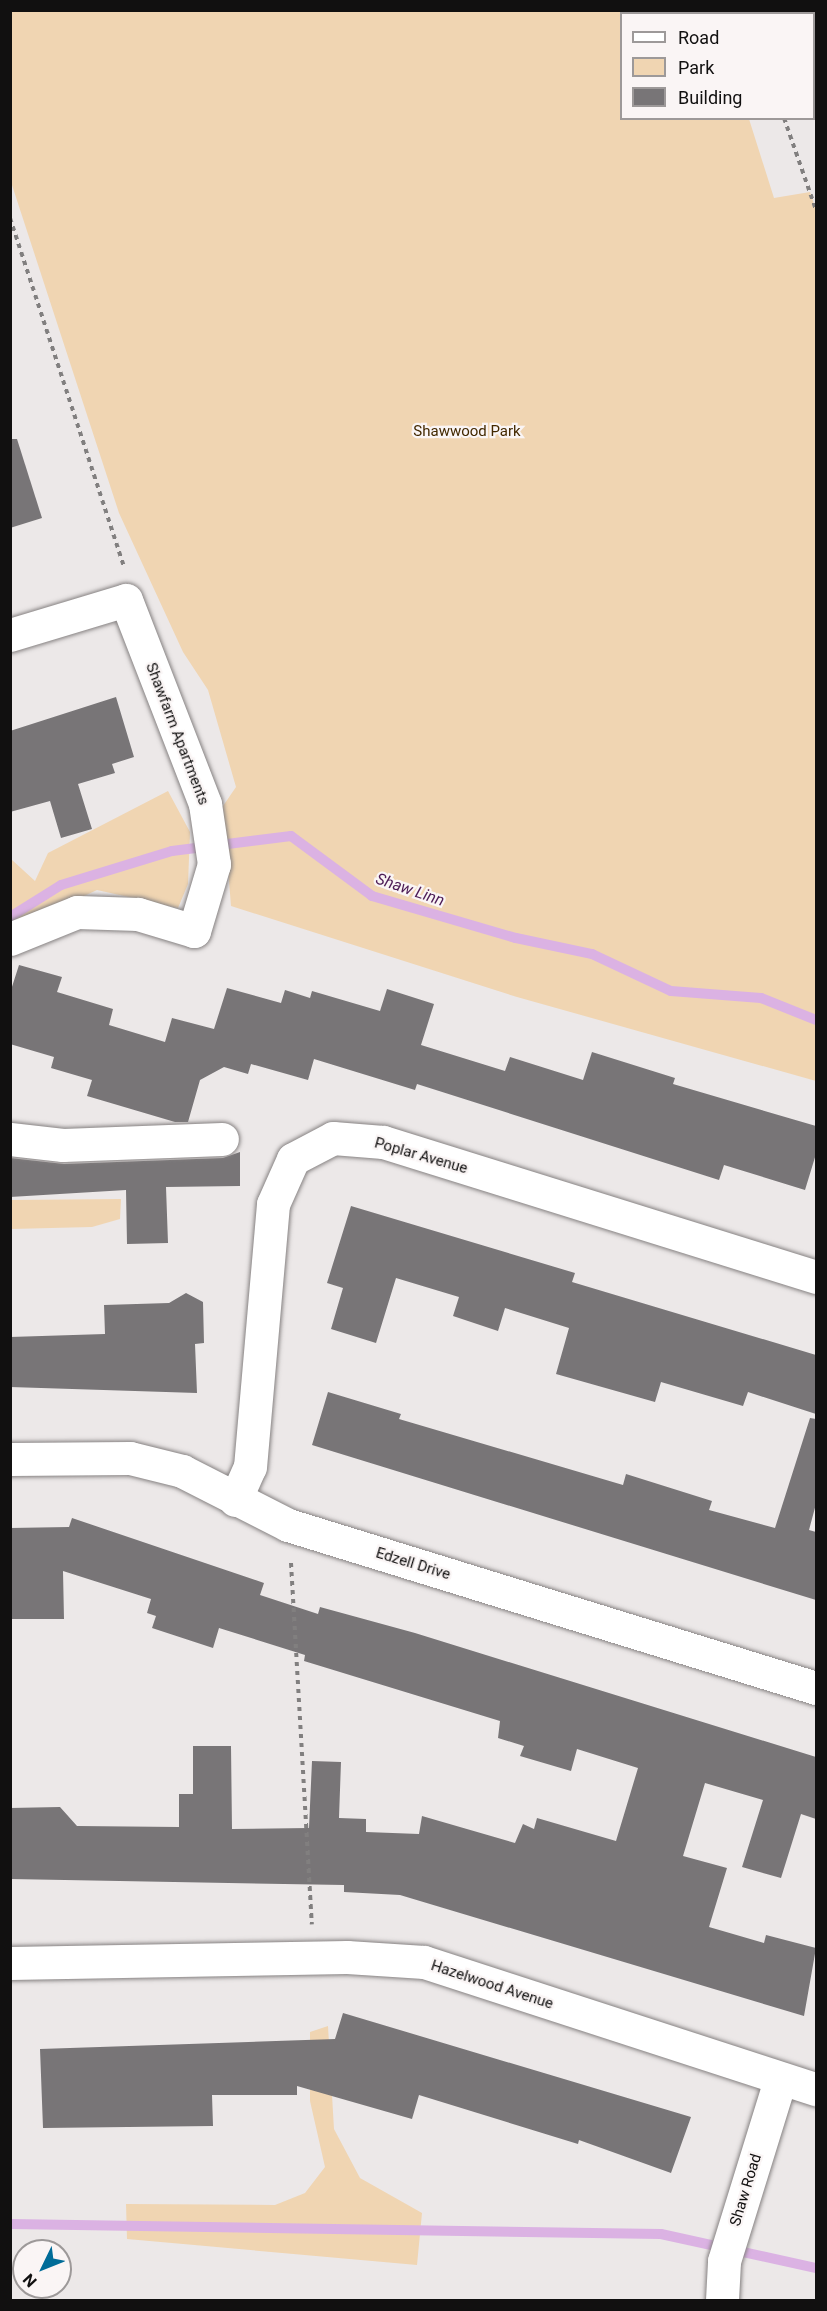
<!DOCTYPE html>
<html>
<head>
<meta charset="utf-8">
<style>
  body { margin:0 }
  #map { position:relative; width:827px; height:2311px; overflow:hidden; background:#ece8e8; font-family:Roboto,sans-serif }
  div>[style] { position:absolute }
  .green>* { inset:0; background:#f0d5b2 }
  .stream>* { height:10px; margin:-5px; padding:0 5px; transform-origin:5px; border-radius:5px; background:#dbb2e3 }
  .building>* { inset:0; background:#787577 }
  .path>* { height:4px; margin-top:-2px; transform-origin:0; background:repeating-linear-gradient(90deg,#817f7f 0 4.5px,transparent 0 9px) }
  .roads { filter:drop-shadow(0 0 2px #868282) drop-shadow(0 0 2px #868282) }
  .street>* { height:33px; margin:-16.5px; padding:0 16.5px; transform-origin:16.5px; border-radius:16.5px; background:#fff }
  span { translate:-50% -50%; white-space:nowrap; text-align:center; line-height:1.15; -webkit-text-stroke:4.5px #faf5f5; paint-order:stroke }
  .park-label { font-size:15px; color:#432900 }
  .street-label { font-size:15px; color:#111010 }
  .water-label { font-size:16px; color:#4d1c56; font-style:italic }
  .frame { position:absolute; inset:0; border:12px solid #111010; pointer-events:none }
  .legend { position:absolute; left:620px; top:12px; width:195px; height:108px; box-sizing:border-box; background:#faf5f5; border:2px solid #9d9999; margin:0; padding:8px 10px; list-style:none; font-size:18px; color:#111010 }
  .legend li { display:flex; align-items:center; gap:12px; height:30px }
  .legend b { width:30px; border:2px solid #9d9999 }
  .north { position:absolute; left:12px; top:2239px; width:60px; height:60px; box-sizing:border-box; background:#faf5f5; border:2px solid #9d9999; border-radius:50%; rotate:227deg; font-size:16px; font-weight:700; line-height:24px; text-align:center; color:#111010 }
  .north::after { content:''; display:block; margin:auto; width:21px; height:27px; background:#006c98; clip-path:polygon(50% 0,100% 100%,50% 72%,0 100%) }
</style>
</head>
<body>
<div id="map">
  <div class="green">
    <i style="clip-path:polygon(10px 11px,711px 11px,622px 14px,622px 118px,749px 119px,774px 198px,810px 192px,816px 210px,816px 1081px,517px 997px,231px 906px,223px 806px,236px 787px,208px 690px,183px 652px,119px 513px,11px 182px)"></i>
    <i style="clip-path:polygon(168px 791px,190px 832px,188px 884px,178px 908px,97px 890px,11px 930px,11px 859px,35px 881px,48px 853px)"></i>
    <i style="clip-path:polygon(121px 1199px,120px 1219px,92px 1227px,11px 1229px,11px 1200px)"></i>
    <i style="clip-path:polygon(328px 2026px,334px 2129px,360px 2178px,422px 2213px,417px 2265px,127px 2239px,126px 2204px,275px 2205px,305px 2193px,325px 2167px,310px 2101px,310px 2032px)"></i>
  </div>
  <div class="stream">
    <i style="left:10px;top:917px;width:60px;rotate:-32.1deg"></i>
    <i style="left:61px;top:885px;width:116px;rotate:-17deg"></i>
    <i style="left:172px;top:851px;width:120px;rotate:-7.2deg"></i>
    <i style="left:291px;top:836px;width:101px;rotate:36.5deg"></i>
    <i style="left:372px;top:896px;width:150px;rotate:16.3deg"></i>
    <i style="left:516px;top:938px;width:78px;rotate:11.9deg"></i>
    <i style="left:592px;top:954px;width:87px;rotate:25.1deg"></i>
    <i style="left:671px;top:991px;width:90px;rotate:4.4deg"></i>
    <i style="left:761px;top:998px;width:59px;rotate:21.8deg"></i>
    <i style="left:10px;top:2224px;width:651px;rotate:0.88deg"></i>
    <i style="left:661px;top:2234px;width:159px;rotate:12.4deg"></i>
  </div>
  <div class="building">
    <i style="clip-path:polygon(10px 439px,17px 439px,42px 518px,10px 528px)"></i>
    <i style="clip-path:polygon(116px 697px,134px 757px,112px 764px,115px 773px,78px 784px,92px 829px,61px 838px,50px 801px,10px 812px,10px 731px)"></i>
    <i style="clip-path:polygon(19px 965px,62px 977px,57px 992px,113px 1009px,109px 1025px,165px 1042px,172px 1018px,214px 1029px,227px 988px,281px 1003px,285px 990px,310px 998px,312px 991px,380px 1011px,387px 989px,434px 1004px,421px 1045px,505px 1071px,510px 1057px,583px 1080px,592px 1052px,675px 1078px,673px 1084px,816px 1126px,816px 1154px,805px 1190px,724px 1165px,719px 1180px,417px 1084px,415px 1090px,314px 1059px,308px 1080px,251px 1064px,248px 1074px,224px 1067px,200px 1080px,188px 1122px,175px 1122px,87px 1096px,92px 1080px,51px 1068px,54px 1057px,10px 1044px,10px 993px)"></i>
    <i style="clip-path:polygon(240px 1152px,240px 1186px,166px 1187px,168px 1243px,127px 1244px,126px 1190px,10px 1197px,10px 1158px,64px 1164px,223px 1158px)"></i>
    <i style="clip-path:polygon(351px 1206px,575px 1273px,572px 1282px,816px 1355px,816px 1414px,748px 1392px,743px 1406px,661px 1382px,655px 1402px,556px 1374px,569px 1328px,505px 1308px,498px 1331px,453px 1316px,459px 1297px,396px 1278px,376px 1343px,331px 1329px,343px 1288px,327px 1283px)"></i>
    <i style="clip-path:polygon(186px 1293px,203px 1302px,204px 1343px,195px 1344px,197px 1393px,10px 1387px,10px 1337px,105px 1334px,104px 1305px,169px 1303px)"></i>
    <i style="clip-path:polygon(328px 1392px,401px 1414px,399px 1419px,623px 1485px,626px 1474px,712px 1501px,709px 1510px,775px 1528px,810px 1418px,816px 1419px,816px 1504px,809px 1530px,816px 1532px,816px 1600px,312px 1445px)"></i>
    <i style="clip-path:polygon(72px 1518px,264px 1583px,260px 1595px,318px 1614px,320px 1607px,415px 1633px,816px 1757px,816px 1819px,801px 1814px,781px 1878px,742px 1867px,763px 1800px,705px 1783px,683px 1856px,727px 1868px,709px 1927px,764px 1943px,766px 1935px,816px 1948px,804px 2016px,400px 1895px,344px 1892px,344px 1885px,10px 1879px,10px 1808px,60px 1807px,77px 1826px,179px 1827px,179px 1794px,193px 1794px,193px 1746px,231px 1746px,232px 1829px,309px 1828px,312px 1761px,341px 1762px,339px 1818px,366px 1819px,366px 1832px,419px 1834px,422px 1816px,515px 1843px,523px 1824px,534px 1829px,537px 1818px,616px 1841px,638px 1768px,577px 1749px,571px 1771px,520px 1756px,524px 1746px,498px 1738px,500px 1721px,304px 1661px,305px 1655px,219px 1628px,213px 1648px,152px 1628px,156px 1616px,147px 1613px,151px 1599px,63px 1571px,64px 1619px,10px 1619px,10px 1528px,69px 1527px)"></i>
    <i style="clip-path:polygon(343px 2013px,691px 2117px,671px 2173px,579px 2140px,578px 2144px,419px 2095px,412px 2119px,297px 2086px,297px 2095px,212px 2095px,213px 2126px,43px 2128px,40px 2049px,335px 2039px)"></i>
  </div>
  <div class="path">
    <i style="left:746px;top:10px;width:4px;rotate:76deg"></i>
    <i style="left:784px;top:118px;width:97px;rotate:70.8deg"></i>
    <i style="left:10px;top:218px;width:366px;rotate:71.9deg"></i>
    <i style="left:291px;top:1563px;width:362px;rotate:86.7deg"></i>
  </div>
  <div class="roads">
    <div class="street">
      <i style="left:10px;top:635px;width:121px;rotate:-16.8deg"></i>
      <i style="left:126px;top:600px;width:219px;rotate:68.8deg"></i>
      <i style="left:205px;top:804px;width:61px;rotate:81.5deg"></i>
      <i style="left:214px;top:864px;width:70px;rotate:106.6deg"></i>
      <i style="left:194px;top:931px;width:59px;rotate:-163.1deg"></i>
      <i style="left:138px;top:914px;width:61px;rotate:-178.1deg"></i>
      <i style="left:77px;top:912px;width:72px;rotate:158.1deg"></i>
      <i style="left:10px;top:1139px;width:53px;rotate:6.5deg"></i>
      <i style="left:63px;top:1145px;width:159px;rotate:-2.2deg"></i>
      <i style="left:10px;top:1459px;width:120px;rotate:-0.5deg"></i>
      <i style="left:130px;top:1458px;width:54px;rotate:14deg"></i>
      <i style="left:182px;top:1471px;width:119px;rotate:27deg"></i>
      <i style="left:288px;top:1525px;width:553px;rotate:17.16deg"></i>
      <i style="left:235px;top:1500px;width:36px;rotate:-66deg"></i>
      <i style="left:250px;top:1467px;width:264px;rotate:-85deg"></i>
      <i style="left:273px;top:1204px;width:49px;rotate:-66deg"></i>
      <i style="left:293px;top:1159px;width:45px;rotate:-27.7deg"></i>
      <i style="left:333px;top:1138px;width:50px;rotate:4.6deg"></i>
      <i style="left:383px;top:1142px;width:454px;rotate:17.3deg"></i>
      <i style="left:10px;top:1963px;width:337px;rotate:-1deg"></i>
      <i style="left:347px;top:1957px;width:77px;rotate:3.7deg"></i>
      <i style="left:424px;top:1962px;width:412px;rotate:18deg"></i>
      <i style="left:722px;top:2300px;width:39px;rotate:-87deg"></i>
      <i style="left:724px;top:2261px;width:189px;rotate:-72.8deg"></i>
    </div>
  </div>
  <div class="park-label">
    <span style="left:467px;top:432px">Shawwood Park</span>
  </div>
  <div class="street-label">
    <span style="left:177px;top:734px;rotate:69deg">Shawfarm Apartments</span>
    <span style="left:421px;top:1156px;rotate:16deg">Poplar Avenue</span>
    <span style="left:413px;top:1564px;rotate:17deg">Edzell Drive</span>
    <span style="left:492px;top:1985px;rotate:18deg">Hazelwood Avenue</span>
    <span style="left:746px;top:2190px;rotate:-73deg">Shaw Road</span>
  </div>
  <div class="water-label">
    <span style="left:410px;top:890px;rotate:19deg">Shaw Linn</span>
  </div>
  <div class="frame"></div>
  <ul class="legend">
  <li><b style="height:8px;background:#fff"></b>Road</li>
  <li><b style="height:16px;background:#f0d5b2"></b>Park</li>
  <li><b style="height:16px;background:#787577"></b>Building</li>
  </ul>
  <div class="north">N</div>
</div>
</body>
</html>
